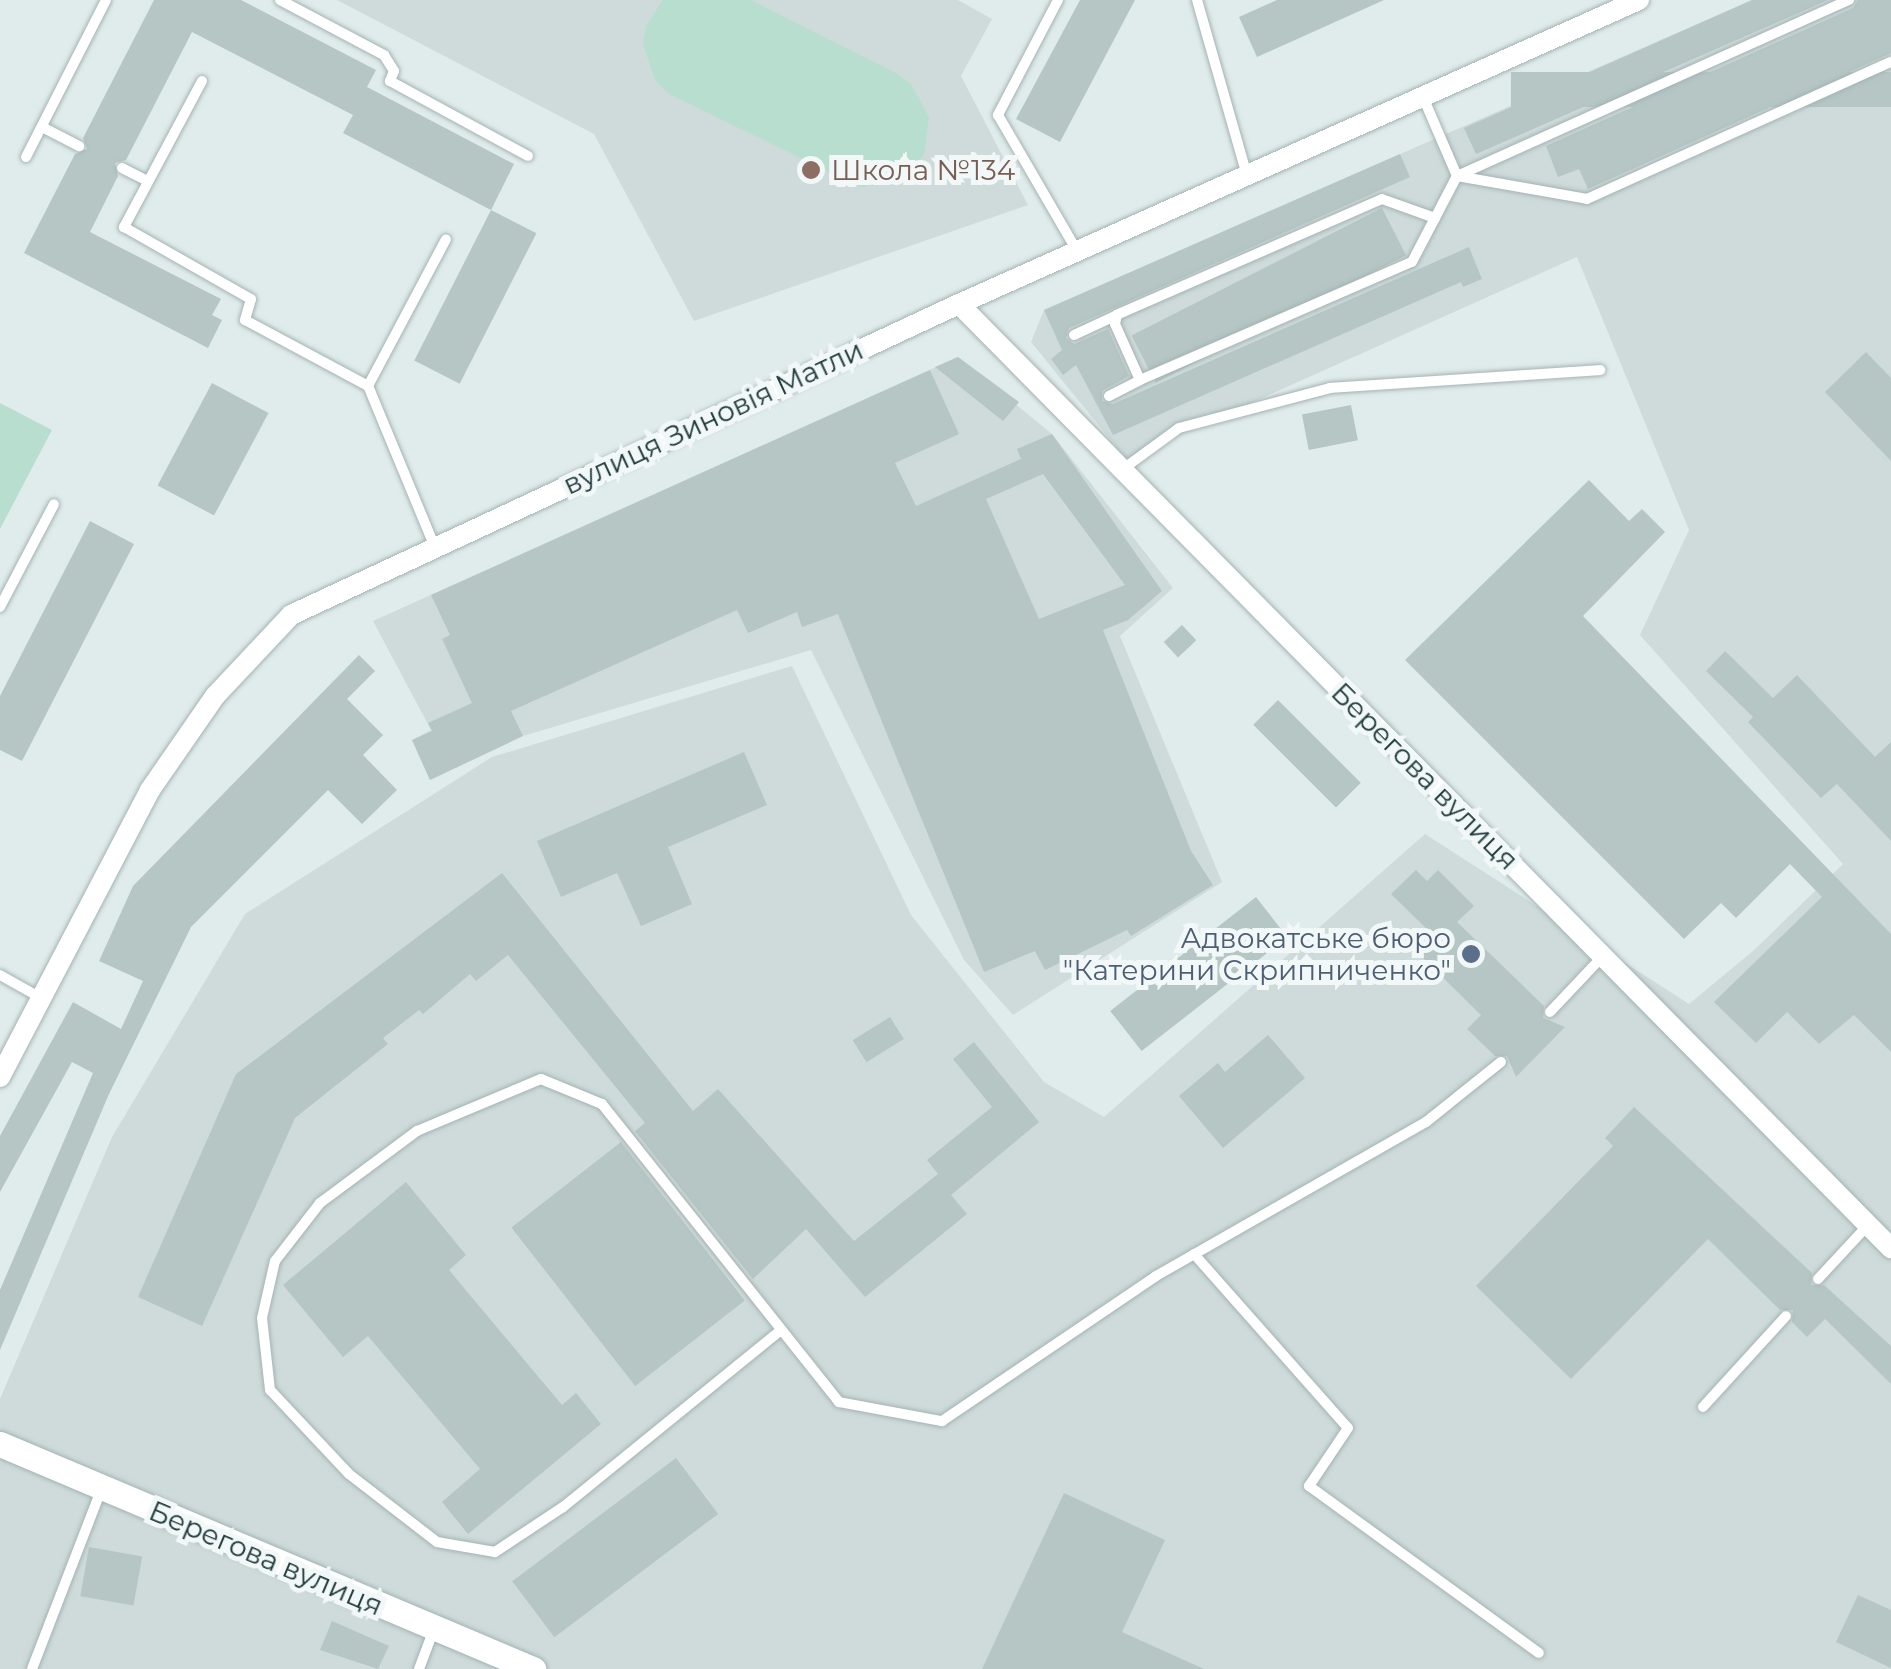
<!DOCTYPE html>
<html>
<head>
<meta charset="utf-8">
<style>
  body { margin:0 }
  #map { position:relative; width:1891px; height:1669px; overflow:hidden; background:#e0eceb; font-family:Montserrat,sans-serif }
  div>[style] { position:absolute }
  .built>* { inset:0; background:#cedbda }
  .green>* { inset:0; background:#b8ded0 }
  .building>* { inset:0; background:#b5c6c5; transform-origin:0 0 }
  .roads { filter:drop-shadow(0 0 2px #a3b3b3) drop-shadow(0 0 2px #a3b3b3) }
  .service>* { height:10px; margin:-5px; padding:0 5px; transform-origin:5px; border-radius:5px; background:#fff }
  .minor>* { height:20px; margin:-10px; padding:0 10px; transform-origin:10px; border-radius:10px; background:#fff }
  .tertiary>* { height:25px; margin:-12.5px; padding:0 12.5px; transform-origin:12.5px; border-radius:12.5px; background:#fff }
  .dots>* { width:28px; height:28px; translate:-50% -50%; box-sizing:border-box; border:5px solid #f1f8f7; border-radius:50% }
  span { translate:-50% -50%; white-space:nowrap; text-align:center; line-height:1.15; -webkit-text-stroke:10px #f1f8f7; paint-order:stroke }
  .education-label { font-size:28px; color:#785e54 }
  .left { translate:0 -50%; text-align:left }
  .street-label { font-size:28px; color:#203a3c }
  .service-label { font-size:28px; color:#4e5e75 }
  .right { translate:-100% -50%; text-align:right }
</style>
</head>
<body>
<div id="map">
  <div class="built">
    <i style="clip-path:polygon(337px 0,958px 0,992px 19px,961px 76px,1028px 205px,694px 321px,594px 134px)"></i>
    <i style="clip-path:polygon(1752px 0,1891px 0,1891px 1669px,0 1669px,0 1399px,112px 1137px,245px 914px,492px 757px,792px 666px,911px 915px,1044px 1082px,1104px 1117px,1425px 834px,1689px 1004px,1753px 951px,1843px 864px,1640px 635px,1689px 530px,1577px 257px,1126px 459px,1031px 342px,1044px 310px)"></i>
    <i style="clip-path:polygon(958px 357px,1052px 434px,1173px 588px,1120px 636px,1222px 882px,1013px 1015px,964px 960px,811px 650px,523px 736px,430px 780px,412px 740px,431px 730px,373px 621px)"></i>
  </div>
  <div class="green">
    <i style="clip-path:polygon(663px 0,751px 0,896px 73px,911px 84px,929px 117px,924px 155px,897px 182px,860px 187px,669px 94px,655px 80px,643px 44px,646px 25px)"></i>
    <i style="clip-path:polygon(0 403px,52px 430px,0 529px)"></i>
  </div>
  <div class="building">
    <i style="clip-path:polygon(154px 0,241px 0,376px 70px,367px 87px,514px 164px,491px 210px,343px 133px,353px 115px,192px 32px,126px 160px,115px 163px,118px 176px,90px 232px,221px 299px,212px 315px,222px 320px,208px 348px,24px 253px,75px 154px,87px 149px,83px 138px)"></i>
    <i style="clip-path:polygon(1080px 0,1135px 0,1060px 142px,1016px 119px)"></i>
    <i style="clip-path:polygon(1277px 0,1384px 0,1257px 57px,1239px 17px)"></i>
    <i style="clip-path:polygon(1752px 0,1828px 0,1476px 154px,1464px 128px)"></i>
    <i style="clip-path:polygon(1858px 0,1891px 0,1891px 53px,1588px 189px,1579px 169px,1558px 177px,1546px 146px,1853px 8px)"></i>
    <i style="left:1891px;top:72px;width:35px;height:380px;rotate:90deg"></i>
    <i style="clip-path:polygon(1400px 154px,1410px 177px,1069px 328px,1066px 338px,1074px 344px,1108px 329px,1129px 376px,1102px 391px,1102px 401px,1113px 404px,1469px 247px,1482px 279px,1463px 287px,1461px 282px,1113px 435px,1076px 365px,1063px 375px,1051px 359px,1062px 350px,1044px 310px)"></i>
    <i style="left:1382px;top:208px;width:53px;height:281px;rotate:63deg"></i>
    <i style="left:491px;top:210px;width:51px;height:169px;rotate:27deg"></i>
    <i style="clip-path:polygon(1866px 352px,1891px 378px,1891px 461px,1825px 392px)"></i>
    <i style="clip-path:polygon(958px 357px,1019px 402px,1003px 421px,935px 367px)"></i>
    <i style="clip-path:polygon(evenodd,930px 370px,959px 434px,895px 463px,916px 506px,1021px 459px,1017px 449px,1052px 434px,1162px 591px,1128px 620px,1103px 630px,1191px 851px,1213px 885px,1131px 936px,1127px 930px,1045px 970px,1035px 951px,984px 972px,838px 614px,802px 627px,797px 612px,748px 633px,737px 610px,511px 711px,523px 736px,430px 780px,412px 740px,432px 731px,428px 723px,472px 703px,442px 639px,450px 635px,431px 595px,930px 370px,1043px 474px,1125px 585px,1039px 619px,986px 499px,1043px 474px)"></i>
    <i style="left:212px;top:383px;width:64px;height:116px;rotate:28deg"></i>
    <i style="left:1351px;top:405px;width:36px;height:50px;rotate:79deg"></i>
    <i style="clip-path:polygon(1589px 480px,1629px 521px,1642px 509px,1665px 532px,1583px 616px,1891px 934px,1891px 1052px,1854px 1015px,1819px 1044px,1787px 1012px,1756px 1043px,1714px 1002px,1822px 897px,1790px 864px,1736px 918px,1721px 903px,1684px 939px,1405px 660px)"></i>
    <i style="clip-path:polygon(90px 521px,134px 544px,22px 761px,0 750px,0 696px)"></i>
    <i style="left:1182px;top:625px;width:21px;height:25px;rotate:47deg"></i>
    <i style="clip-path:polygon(1725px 651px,1773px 698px,1797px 675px,1875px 757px,1891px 742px,1891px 841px,1837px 784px,1821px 798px,1748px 722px,1753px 717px,1706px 671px)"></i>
    <i style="clip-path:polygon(359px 655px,375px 671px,347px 699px,383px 735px,363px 755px,397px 790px,362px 824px,328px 790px,191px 927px,109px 1094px,0 1350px,0 1290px,93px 1073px,72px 1062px,0 1192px,0 1136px,73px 1002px,121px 1029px,143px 981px,99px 961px,133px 886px)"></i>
    <i style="left:1278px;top:700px;width:117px;height:35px;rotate:45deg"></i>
    <i style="clip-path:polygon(744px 752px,767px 805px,668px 847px,692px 904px,641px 926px,617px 873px,561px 897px,537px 841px)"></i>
    <i style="clip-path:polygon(1416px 870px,1427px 881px,1438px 870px,1474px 906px,1457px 922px,1544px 1006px,1543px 1018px,1565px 1027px,1516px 1077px,1507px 1056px,1495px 1056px,1467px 1029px,1481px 1015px,1415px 950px,1432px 934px,1391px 894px)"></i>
    <i style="clip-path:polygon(502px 873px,693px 1111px,718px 1089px,854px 1241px,938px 1174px,927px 1160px,992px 1107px,953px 1059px,974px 1042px,1039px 1122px,951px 1195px,967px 1214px,865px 1297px,806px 1229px,753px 1279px,635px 1131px,645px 1123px,508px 955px,476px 981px,470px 974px,423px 1014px,419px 1010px,383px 1038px,388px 1044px,295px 1118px,202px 1326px,138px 1297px,236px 1074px)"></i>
    <i style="left:1256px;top:897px;width:51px;height:185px;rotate:52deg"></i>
    <i style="left:890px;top:1017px;width:26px;height:44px;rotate:58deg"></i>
    <i style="clip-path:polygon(1268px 1035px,1305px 1078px,1223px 1148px,1179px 1096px,1218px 1063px,1225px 1072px)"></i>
    <i style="clip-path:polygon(1634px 1107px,1812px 1273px,1811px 1285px,1824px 1285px,1891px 1346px,1891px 1384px,1825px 1319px,1807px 1337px,1792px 1322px,1793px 1310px,1780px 1310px,1708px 1239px,1571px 1379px,1476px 1286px,1613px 1146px,1605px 1138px)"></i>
    <i style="left:621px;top:1142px;width:201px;height:139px;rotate:52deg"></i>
    <i style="clip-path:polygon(406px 1182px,466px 1255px,449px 1270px,562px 1405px,576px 1393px,601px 1424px,468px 1534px,442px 1502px,480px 1469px,368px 1336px,343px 1357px,283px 1285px)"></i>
    <i style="left:676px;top:1458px;width:70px;height:205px;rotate:53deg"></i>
    <i style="clip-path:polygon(1064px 1493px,1165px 1540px,1122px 1632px,1204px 1669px,982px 1669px)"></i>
    <i style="left:89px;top:1547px;width:54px;height:50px;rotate:10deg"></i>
    <i style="clip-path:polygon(1858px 1595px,1891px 1610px,1891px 1668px,1836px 1642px)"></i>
    <i style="clip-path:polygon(332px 1621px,389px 1646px,378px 1669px,320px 1650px)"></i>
  </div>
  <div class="roads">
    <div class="service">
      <i style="left:280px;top:0;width:118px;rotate:27.9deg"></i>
      <i style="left:384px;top:55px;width:19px;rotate:58deg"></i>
      <i style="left:394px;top:71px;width:11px;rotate:112deg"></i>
      <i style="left:390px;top:81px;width:157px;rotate:28.5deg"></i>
      <i style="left:1058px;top:0;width:130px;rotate:117.6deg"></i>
      <i style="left:998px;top:115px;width:157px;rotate:59.8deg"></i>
      <i style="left:1197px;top:0;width:182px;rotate:74.1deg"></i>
      <i style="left:202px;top:81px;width:166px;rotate:118.1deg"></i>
      <i style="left:124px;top:227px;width:146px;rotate:29.6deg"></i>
      <i style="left:251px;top:299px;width:22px;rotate:106deg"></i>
      <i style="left:245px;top:320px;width:140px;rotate:28.2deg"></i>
      <i style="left:1423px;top:97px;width:86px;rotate:66.7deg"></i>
      <i style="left:1457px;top:176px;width:430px;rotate:-24.2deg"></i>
      <i style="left:42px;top:127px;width:42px;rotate:27.2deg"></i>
      <i style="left:26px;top:157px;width:176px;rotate:-63deg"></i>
      <i style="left:122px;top:168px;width:29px;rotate:27deg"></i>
      <i style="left:1435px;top:218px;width:56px;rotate:-160.3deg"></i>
      <i style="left:1382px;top:199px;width:289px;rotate:156.4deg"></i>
      <i style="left:1117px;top:315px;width:9px;rotate:103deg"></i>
      <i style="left:1115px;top:324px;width:61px;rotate:65.9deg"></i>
      <i style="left:1140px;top:380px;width:296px;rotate:-23.5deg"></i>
      <i style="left:1412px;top:262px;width:50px;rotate:-62.4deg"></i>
      <i style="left:1435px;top:218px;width:47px;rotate:-62.4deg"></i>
      <i style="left:1457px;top:176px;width:132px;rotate:10deg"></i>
      <i style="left:1587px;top:199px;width:333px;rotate:-24.3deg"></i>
      <i style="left:1074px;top:335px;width:47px;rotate:-24.9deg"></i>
      <i style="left:1109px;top:396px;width:35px;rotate:-27deg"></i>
      <i style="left:1123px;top:469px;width:69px;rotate:-36.2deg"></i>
      <i style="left:1179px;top:428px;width:156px;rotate:-14.8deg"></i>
      <i style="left:1330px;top:388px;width:271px;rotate:-3.8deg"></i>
      <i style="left:434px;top:545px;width:172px;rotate:-112.5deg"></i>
      <i style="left:368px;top:386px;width:166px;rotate:-62deg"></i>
      <i style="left:0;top:607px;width:116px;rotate:-62.3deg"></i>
      <i style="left:0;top:975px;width:47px;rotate:29.3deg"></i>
      <i style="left:1550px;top:1012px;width:77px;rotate:-46.6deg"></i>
      <i style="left:1194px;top:1254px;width:232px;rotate:48.5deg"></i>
      <i style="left:1348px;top:1428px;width:70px;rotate:123.9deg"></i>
      <i style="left:1309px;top:1486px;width:284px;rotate:36deg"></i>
      <i style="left:1818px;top:1279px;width:74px;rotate:-47.2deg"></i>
      <i style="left:781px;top:1330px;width:281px;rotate:140.9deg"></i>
      <i style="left:563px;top:1507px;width:82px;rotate:146.5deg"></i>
      <i style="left:495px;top:1552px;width:59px;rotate:-170.2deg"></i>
      <i style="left:437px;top:1542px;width:111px;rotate:-142.3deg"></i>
      <i style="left:349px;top:1474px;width:115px;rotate:-133.2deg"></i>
      <i style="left:270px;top:1390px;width:72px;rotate:-96.3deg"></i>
      <i style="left:262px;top:1318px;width:58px;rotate:-77.2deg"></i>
      <i style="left:275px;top:1261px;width:73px;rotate:-52.2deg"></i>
      <i style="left:320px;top:1203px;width:121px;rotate:-36.6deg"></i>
      <i style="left:417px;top:1131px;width:134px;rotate:-22.8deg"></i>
      <i style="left:541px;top:1079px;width:66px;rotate:22.3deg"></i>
      <i style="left:602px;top:1104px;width:381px;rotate:51.5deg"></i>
      <i style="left:839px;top:1402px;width:105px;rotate:10.5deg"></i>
      <i style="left:942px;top:1421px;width:258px;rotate:-34.1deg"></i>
      <i style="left:1156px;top:1276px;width:311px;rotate:-29.7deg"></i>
      <i style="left:1426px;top:1122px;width:96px;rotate:-38.7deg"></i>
      <i style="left:1703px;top:1407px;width:123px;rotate:-47.6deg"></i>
      <i style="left:32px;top:1669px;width:192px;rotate:-68.9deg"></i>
      <i style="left:419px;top:1669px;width:43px;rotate:-69.4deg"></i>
    </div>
    <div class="minor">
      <i style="left:959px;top:304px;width:1327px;rotate:45.37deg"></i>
      <i style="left:0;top:1077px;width:324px;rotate:-62.4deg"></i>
      <i style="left:150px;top:790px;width:114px;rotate:-55.3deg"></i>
      <i style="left:215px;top:696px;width:111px;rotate:-46.8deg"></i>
      <i style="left:291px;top:615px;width:737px;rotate:-24.97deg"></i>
      <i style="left:959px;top:304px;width:745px;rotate:-24.09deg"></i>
    </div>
    <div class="tertiary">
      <i style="left:0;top:1444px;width:579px;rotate:22.89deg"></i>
    </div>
  </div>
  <div class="dots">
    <i style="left:811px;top:170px;background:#8d6e63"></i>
    <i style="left:1471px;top:954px;background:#5c6f8a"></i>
  </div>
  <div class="education-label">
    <span class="left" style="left:831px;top:170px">Школа №134</span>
  </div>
  <div class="street-label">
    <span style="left:713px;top:417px;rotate:-25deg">вулиця Зиновія Матли</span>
    <span style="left:1425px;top:776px;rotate:45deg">Берегова вулиця</span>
    <span style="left:266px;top:1558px;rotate:23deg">Берегова вулиця</span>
  </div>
  <div class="service-label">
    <span class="right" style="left:1451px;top:954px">Адвокатське бюро<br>"Катерини Скрипниченко"</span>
  </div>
</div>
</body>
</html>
